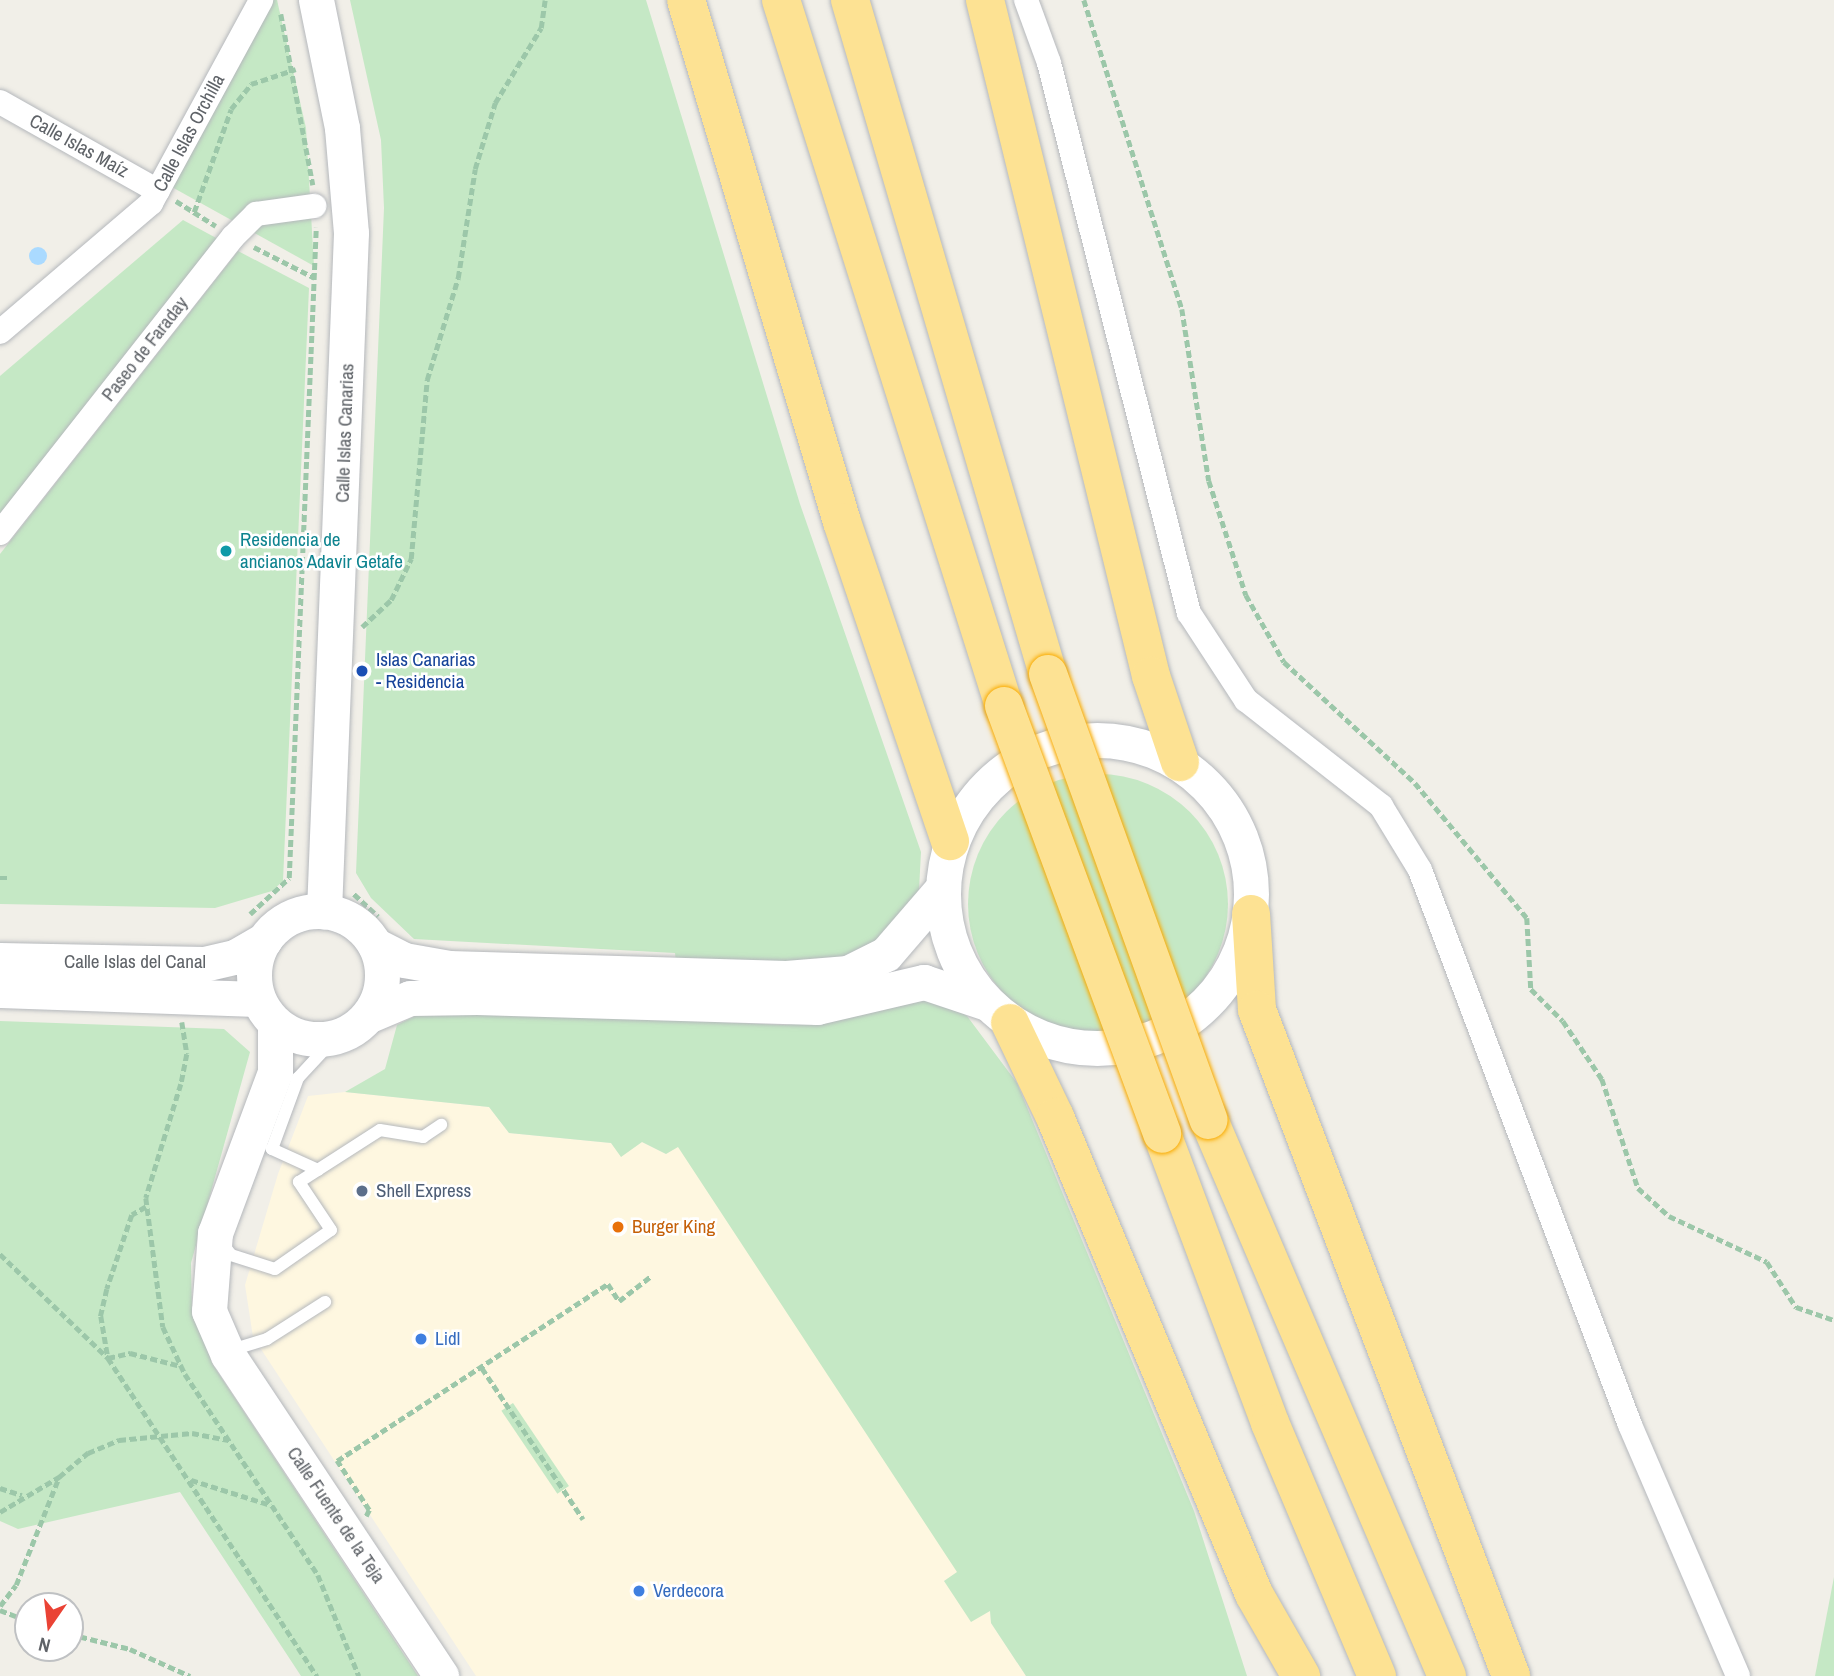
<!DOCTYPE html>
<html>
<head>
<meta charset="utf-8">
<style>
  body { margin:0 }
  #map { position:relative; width:1834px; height:1676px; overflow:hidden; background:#f1efe8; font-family:"Archivo Narrow",sans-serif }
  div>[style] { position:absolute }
  .commercial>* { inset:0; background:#fef7e0 }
  .green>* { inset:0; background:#c5e8c5; transform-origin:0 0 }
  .round { border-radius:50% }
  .water>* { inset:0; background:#aadaff }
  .path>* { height:4.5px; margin-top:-2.25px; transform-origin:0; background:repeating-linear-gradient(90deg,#9cc7a9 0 7px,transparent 0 10.5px) }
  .roads { filter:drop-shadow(0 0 2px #b5b8bc) drop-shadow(0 0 2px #b5b8bc) }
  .lane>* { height:12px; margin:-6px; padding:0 6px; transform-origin:6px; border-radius:6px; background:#fff }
  .street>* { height:24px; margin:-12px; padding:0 12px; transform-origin:12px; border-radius:12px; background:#fff }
  .secondary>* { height:35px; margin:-17.5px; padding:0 17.5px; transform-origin:17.5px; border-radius:17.5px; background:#fff }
  .secondary>.ring { margin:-17.5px; padding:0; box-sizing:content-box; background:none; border:35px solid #fff; border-radius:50% }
  .highway>* { height:38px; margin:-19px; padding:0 19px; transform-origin:19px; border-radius:19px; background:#fde293 }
  .bridges { filter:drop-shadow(0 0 2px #f9ab00) drop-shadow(0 0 2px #f9ab00) }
  .highway-bridge>* { height:38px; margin:-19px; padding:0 19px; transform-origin:19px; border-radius:19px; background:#fde293 }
  .dots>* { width:19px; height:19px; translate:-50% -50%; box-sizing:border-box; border:4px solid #fff; border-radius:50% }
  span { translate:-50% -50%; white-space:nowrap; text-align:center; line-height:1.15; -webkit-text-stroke:5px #fff; paint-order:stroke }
  .street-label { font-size:19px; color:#5f6368 }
  .culture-label { font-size:19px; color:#0d838f }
  .left { translate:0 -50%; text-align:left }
  .transit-label { font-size:19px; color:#164399 }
  .service-label { font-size:19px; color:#4e5e75 }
  .food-label { font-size:19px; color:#c56008 }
  .shop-label { font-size:19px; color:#366cbe }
  .north { position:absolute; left:14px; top:1592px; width:70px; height:70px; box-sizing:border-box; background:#fff; border:2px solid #bfc1c3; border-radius:50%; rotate:194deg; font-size:19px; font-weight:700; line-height:28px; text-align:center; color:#5f6368 }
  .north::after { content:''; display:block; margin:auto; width:24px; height:32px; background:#ea4335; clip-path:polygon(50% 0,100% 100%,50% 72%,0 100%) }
</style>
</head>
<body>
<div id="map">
  <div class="commercial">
    <i style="clip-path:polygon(345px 1092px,489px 1107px,509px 1133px,611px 1143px,621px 1156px,642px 1142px,666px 1154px,678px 1146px,958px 1572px,944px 1581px,990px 1610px,991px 1623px,1026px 1676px,476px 1676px,253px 1337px,245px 1285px,278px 1174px,308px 1096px)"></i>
  </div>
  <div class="green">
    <i style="clip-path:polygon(272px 0,277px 0,306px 128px,314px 266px,170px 186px)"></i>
    <i style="clip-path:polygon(350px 0,646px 0,800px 504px,921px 852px,919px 890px,905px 918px,861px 954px,818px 964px,676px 963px,675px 953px,414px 939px,371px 898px,356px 873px,384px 208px,381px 140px)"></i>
    <i style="clip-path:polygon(183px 220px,218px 239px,0 515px,0 376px)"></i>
    <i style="clip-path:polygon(238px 251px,309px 288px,283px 881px,272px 891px,215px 908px,0 904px,0 554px)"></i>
    <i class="round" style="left:968px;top:774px;width:260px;height:260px"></i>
    <i style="clip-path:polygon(907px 999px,942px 1001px,967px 1016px,1017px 1083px,1194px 1511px,1247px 1676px,1026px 1676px,991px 1623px,990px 1611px,971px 1622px,944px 1581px,957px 1572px,678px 1147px,666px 1154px,642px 1142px,621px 1157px,611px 1143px,509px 1133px,489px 1107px,345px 1092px,385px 1069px,397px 1025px,427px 1010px,785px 1025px,877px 1011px)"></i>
    <i style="clip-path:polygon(0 1021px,224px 1029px,250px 1052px,191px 1263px,192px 1309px,213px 1365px,418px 1676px,301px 1676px,180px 1492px,18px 1529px,0 1521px)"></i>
    <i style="left:513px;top:1403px;width:100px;height:14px;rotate:56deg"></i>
    <i style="clip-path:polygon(1834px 1577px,1834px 1676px,1815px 1676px)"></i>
  </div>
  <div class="water">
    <i class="round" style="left:29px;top:247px;width:18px;height:18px"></i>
  </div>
  <div class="path">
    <i style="left:1084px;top:0;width:324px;rotate:72.4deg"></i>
    <i style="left:1182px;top:309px;width:174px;rotate:81.1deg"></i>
    <i style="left:1209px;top:481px;width:120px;rotate:72deg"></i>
    <i style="left:1246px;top:595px;width:77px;rotate:60.4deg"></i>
    <i style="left:1284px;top:662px;width:178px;rotate:42.7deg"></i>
    <i style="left:1415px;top:783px;width:175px;rotate:50.3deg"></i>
    <i style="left:1527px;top:918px;width:71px;rotate:86.8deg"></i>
    <i style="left:1531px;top:989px;width:45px;rotate:45deg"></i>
    <i style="left:1563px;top:1021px;width:70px;rotate:56.1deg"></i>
    <i style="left:1602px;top:1079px;width:115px;rotate:71.7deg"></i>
    <i style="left:1638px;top:1188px;width:42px;rotate:42.1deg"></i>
    <i style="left:1669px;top:1216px;width:108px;rotate:25.1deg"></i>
    <i style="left:1767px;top:1262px;width:54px;rotate:57.2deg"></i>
    <i style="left:1796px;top:1307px;width:40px;rotate:18.9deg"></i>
    <i style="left:281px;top:14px;width:174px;rotate:79.4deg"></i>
    <i style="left:176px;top:201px;width:47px;rotate:32deg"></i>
    <i style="left:194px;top:212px;width:109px;rotate:-70.2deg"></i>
    <i style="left:231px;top:109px;width:32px;rotate:-51deg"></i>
    <i style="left:251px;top:84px;width:47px;rotate:-18.4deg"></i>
    <i style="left:254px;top:247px;width:68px;rotate:26.9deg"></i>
    <i style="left:362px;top:627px;width:40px;rotate:-43deg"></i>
    <i style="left:391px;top:600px;width:46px;rotate:-64deg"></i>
    <i style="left:411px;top:559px;width:180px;rotate:-84.9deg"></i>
    <i style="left:427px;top:380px;width:107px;rotate:-73.1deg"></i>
    <i style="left:458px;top:278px;width:110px;rotate:-81.1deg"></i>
    <i style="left:475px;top:169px;width:69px;rotate:-73.1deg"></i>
    <i style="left:495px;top:103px;width:88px;rotate:-58.5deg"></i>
    <i style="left:541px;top:28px;width:28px;rotate:-82deg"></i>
    <i style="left:0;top:878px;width:10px"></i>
    <i style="left:354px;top:894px;width:33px;rotate:43deg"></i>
    <i style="left:250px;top:914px;width:53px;rotate:-42.7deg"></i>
    <i style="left:289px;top:878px;width:651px;rotate:-87.62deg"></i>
    <i style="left:182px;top:1022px;width:32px;rotate:81deg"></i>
    <i style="left:187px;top:1054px;width:31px;rotate:101deg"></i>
    <i style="left:181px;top:1084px;width:119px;rotate:107.1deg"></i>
    <i style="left:146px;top:1198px;width:130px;rotate:82.5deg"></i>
    <i style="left:163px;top:1327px;width:52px;rotate:64.9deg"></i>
    <i style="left:185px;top:1374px;width:241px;rotate:56.5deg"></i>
    <i style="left:318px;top:1575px;width:109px;rotate:67.9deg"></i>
    <i style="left:146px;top:1207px;width:16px;rotate:150deg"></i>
    <i style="left:132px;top:1215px;width:78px;rotate:108.7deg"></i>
    <i style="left:107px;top:1289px;width:28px;rotate:103deg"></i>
    <i style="left:101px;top:1316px;width:43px;rotate:80.5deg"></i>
    <i style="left:108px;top:1358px;width:381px;rotate:56.7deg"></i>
    <i style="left:0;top:1254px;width:150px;rotate:43.9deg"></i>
    <i style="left:108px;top:1358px;width:23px;rotate:-13deg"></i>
    <i style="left:130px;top:1353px;width:53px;rotate:14.3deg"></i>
    <i style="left:482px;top:1368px;width:182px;rotate:56.2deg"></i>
    <i style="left:191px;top:1480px;width:84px;rotate:17.4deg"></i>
    <i style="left:0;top:1488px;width:23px;rotate:18deg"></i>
    <i style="left:0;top:1512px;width:69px;rotate:-30.7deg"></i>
    <i style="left:366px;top:1516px;width:7px;rotate:-63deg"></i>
    <i style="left:369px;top:1510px;width:59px;rotate:-123.1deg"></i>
    <i style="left:337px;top:1461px;width:324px;rotate:-33.2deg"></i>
    <i style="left:608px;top:1284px;width:20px;rotate:57deg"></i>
    <i style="left:619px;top:1301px;width:41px;rotate:-38deg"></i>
    <i style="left:0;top:1606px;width:26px;rotate:-53deg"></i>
    <i style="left:16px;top:1585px;width:116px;rotate:-68.3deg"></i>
    <i style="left:59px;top:1477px;width:38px;rotate:-40deg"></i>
    <i style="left:88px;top:1453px;width:34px;rotate:-23deg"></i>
    <i style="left:119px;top:1440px;width:73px;rotate:-5.5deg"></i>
    <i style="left:192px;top:1433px;width:36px;rotate:11deg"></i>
    <i style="left:0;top:1610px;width:30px;rotate:21deg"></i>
    <i style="left:70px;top:1634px;width:62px;rotate:14deg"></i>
    <i style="left:130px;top:1649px;width:66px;rotate:24.2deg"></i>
  </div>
  <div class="roads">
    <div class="lane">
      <i style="left:318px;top:1170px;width:51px;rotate:-155.5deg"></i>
      <i style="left:272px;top:1149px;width:76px;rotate:-69.9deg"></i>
      <i style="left:298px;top:1078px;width:54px;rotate:-47.2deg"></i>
      <i style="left:222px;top:1243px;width:15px;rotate:53deg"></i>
      <i style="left:231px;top:1255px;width:46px;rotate:17.7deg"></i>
      <i style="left:275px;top:1269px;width:68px;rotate:-34.9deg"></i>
      <i style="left:331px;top:1230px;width:58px;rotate:-123.7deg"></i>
      <i style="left:299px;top:1182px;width:96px;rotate:-32.7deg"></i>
      <i style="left:380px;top:1130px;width:44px;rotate:9.2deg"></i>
      <i style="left:423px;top:1137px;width:22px;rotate:-34deg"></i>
      <i style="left:228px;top:1351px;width:41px;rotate:-17.1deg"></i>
      <i style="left:267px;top:1339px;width:69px;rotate:-32.5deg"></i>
    </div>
    <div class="street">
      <i style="left:1026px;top:0;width:67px;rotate:69.9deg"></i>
      <i style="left:1049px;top:63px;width:568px;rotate:75.72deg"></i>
      <i style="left:1189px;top:613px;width:104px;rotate:56.8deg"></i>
      <i style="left:1246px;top:700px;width:172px;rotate:38.1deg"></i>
      <i style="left:1381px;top:806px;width:75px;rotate:58.6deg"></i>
      <i style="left:1420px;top:870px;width:593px;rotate:69.27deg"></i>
      <i style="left:1630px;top:1425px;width:273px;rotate:66.7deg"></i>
      <i style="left:0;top:102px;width:181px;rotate:29.4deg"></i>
      <i style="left:0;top:332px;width:199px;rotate:-40.5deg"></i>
      <i style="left:151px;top:203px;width:231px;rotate:-61.5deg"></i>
      <i style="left:0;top:533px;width:377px;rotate:-51.8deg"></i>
      <i style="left:233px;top:237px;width:33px;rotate:-45deg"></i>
      <i style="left:256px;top:214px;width:59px;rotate:-7.9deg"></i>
    </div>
    <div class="secondary">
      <i style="left:316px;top:0;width:131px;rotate:78.5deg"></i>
      <i style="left:342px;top:128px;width:105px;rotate:85.1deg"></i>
      <i style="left:351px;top:233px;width:679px;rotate:92.28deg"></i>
      <i class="ring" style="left:943px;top:740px;width:273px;height:273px"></i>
      <i class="ring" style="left:254px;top:911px;width:93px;height:93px"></i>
      <i style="left:375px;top:945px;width:33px;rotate:27deg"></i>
      <i style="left:404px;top:960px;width:46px;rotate:10.1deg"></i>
      <i style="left:449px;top:968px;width:337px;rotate:1.7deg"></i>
      <i style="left:786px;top:978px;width:62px;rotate:-4.6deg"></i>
      <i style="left:848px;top:973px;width:42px;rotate:-26.6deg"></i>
      <i style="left:886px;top:954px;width:84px;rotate:-49.3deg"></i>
      <i style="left:0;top:960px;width:204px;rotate:1.1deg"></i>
      <i style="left:204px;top:964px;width:32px;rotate:-13deg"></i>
      <i style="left:235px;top:957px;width:34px;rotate:-30deg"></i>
      <i style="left:0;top:990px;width:257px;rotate:2deg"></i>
      <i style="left:370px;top:1015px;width:43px;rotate:-23deg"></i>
      <i style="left:410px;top:998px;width:67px;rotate:-0.9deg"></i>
      <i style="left:477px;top:997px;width:340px;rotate:1.7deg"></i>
      <i style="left:817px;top:1007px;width:110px;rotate:-13.2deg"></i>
      <i style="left:924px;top:982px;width:66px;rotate:18.4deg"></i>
      <i style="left:275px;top:1024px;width:48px;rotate:90deg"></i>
      <i style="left:275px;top:1072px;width:172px;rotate:110.4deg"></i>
      <i style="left:215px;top:1233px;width:78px;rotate:94.4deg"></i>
      <i style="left:209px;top:1311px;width:48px;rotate:66.6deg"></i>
      <i style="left:228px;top:1355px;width:385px;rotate:56.4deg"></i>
    </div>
    <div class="highway">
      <i style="left:686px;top:0;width:545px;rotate:73.36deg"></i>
      <i style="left:842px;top:522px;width:337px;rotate:71.3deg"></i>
      <i style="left:781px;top:0;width:740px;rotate:72.47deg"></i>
      <i style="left:850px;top:0;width:702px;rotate:73.63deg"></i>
      <i style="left:985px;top:0;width:696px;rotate:76.2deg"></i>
      <i style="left:1151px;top:676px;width:91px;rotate:71.4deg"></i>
      <i style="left:1251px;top:914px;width:96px;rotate:86.4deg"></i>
      <i style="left:1257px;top:1010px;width:713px;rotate:69.12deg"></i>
      <i style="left:1010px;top:1023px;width:104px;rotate:64.4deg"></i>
      <i style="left:1055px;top:1117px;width:517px;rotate:67.35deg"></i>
      <i style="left:1254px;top:1594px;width:95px;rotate:60.2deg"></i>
      <i style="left:1209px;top:1120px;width:605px;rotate:66.83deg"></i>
      <i style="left:1162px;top:1134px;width:309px;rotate:69.5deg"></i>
      <i style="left:1270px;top:1423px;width:275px;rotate:67.1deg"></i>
    </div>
  </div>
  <div class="bridges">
    <div class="highway-bridge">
      <i style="left:1048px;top:674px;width:474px;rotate:70.2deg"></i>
      <i style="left:1004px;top:706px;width:456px;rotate:69.7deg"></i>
    </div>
  </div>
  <div class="dots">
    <i style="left:226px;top:551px;background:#0f9aa8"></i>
    <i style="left:362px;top:671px;background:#1a4fb4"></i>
    <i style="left:362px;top:1191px;background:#5c6f8a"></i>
    <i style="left:618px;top:1227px;background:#e8710a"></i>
    <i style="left:421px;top:1339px;background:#3f7fe0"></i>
    <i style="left:639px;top:1591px;background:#3f7fe0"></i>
  </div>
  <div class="street-label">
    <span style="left:189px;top:133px;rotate:-62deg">Calle Islas Orchilla</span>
    <span style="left:79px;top:146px;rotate:29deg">Calle Islas Maíz</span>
    <span style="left:145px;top:349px;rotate:-52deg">Paseo de Faraday</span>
    <span style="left:345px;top:433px;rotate:-88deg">Calle Islas Canarias</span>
    <span style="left:135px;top:962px">Calle Islas del Canal</span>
    <span style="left:336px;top:1515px;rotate:56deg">Calle Fuente de la Teja</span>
  </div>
  <div class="culture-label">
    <span class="left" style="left:240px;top:551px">Residencia de<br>ancianos Adavir Getafe</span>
  </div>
  <div class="transit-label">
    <span class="left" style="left:376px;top:671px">Islas Canarias<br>- Residencia</span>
  </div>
  <div class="service-label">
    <span class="left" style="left:376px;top:1191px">Shell Express</span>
  </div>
  <div class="food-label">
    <span class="left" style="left:632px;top:1227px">Burger King</span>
  </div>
  <div class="shop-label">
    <span class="left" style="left:435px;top:1339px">Lidl</span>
    <span class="left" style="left:653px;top:1591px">Verdecora</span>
  </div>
  <div class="north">N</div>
</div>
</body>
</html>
